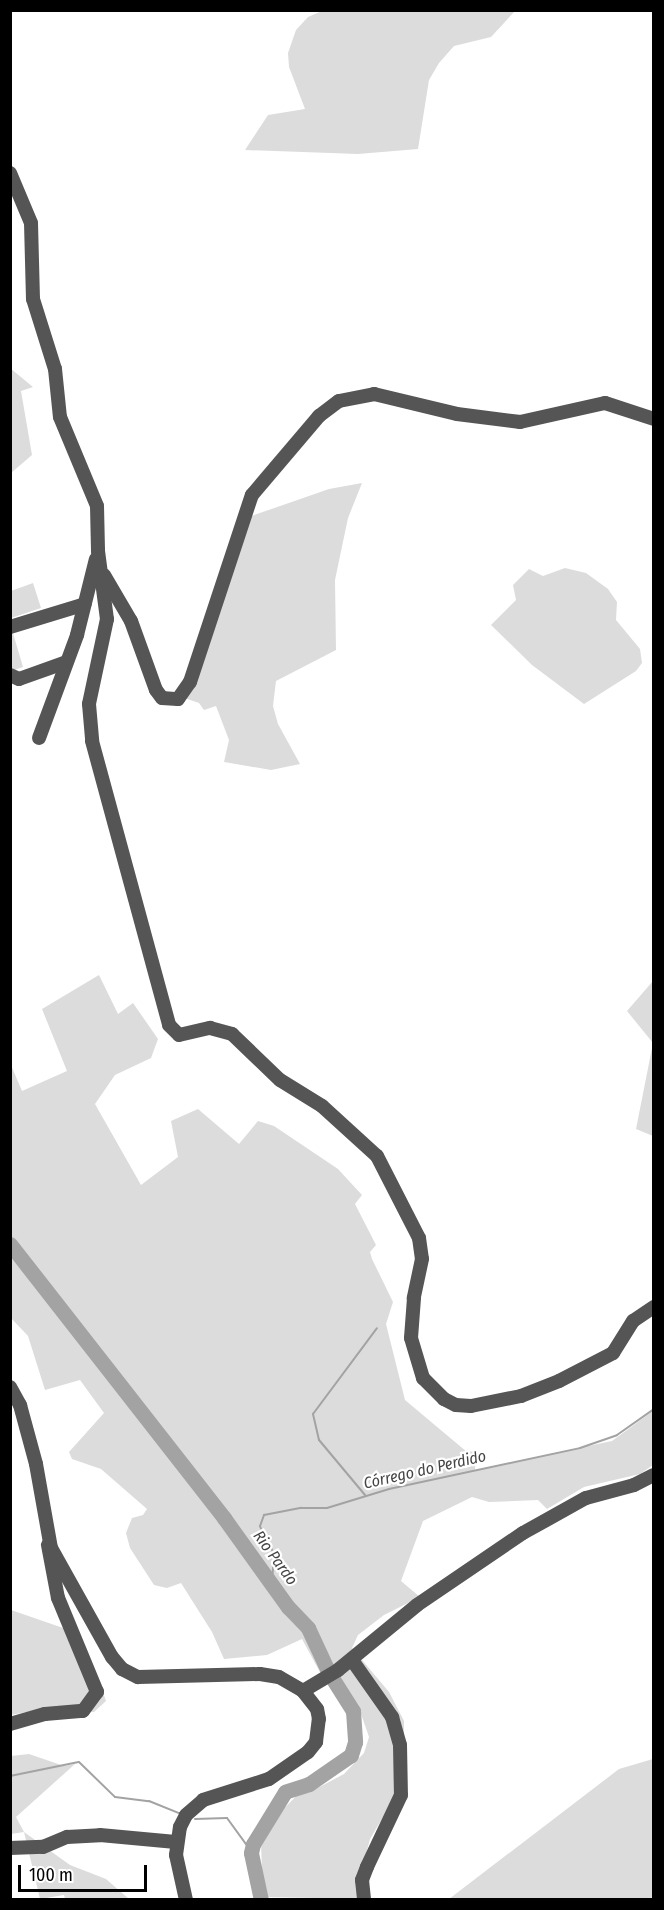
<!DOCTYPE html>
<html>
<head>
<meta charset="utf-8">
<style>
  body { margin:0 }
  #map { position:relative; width:664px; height:1910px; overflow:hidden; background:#fff; font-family:"Fira Sans Condensed",sans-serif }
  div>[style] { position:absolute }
  .green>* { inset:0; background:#dcdcdc }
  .stream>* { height:2px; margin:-1px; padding:0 1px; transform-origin:1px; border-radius:1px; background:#a3a3a3 }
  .river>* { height:15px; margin:-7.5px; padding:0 7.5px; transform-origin:7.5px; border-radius:7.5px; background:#a3a3a3 }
  .minor>* { height:14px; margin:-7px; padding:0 7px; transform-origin:7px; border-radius:7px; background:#555 }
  span { translate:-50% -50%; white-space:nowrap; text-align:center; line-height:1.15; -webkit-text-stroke:4.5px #fff; paint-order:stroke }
  .water-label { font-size:16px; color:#444; font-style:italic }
  .frame { position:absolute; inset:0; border:12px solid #000; pointer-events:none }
  .scale { position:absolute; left:18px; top:1865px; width:129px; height:27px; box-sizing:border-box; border:3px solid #000; border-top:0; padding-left:8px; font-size:18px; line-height:21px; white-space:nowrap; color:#000; -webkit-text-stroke:4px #fff; paint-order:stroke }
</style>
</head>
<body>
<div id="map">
  <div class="green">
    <i style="clip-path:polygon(322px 11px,322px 10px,515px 11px,491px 37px,454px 46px,439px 63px,429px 80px,418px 149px,358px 154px,245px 150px,268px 115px,305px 109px,289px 67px,288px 53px,296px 30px,308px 17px)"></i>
    <i style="clip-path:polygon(10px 368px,33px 387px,21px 391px,32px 455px,11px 473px)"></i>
    <i style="clip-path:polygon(362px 483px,348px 518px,335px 580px,336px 650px,276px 681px,273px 706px,278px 724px,300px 764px,271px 770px,224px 762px,229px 740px,216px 706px,204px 710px,199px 703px,173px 694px,189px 674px,240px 520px,329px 489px)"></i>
    <i style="clip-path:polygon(565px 568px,586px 573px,608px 589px,617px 602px,616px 620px,640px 649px,642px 663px,636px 671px,584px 704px,532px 665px,491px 625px,516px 600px,513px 585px,529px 569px,543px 576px)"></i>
    <i style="clip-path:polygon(33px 583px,41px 608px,11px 618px,11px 591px)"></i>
    <i style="clip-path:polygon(10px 623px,23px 667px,11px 671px,10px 671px)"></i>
    <i style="clip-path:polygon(99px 975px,118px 1014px,133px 1003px,158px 1039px,151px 1058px,115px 1075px,95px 1104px,141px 1185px,178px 1157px,171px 1121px,198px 1109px,239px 1144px,258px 1121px,274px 1126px,338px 1169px,362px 1195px,355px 1204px,376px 1245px,370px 1252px,372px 1259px,393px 1302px,386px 1324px,405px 1400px,467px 1452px,476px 1451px,475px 1470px,612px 1441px,653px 1411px,653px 1465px,640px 1474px,584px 1487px,547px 1509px,538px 1500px,489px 1502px,472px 1497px,423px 1521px,401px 1581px,420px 1597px,384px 1615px,358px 1635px,352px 1648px,389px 1692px,404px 1721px,403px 1783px,370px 1839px,361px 1873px,364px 1899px,263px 1897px,261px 1843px,273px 1820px,301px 1791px,312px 1791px,344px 1774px,364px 1753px,369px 1737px,360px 1711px,336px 1670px,322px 1676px,302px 1639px,267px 1655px,224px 1659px,212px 1632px,181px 1583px,167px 1588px,154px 1585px,130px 1548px,126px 1533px,132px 1518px,143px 1515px,147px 1509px,101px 1469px,72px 1459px,69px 1452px,104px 1413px,80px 1380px,45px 1390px,28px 1336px,11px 1318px,11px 1065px,22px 1091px,67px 1071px,42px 1009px)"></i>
    <i style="clip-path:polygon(653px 981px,653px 1136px,636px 1129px,653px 1043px,627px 1011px)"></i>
    <i style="clip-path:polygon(11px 1610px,69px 1630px,100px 1683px,106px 1701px,94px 1712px,37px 1710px,11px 1715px)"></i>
    <i style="clip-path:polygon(29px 1754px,64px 1766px,75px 1764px,16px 1817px,24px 1832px,70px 1865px,106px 1879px,129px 1899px,65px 1899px,64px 1895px,40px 1899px,24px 1832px,11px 1834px,11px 1756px)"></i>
    <i style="clip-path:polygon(653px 1759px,653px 1899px,449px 1899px,619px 1769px)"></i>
  </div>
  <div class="stream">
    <i style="left:365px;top:1495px;width:72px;rotate:-129.9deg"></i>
    <i style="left:319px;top:1440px;width:27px;rotate:-103deg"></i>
    <i style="left:313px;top:1414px;width:107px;rotate:-53.3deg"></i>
    <i style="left:272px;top:1582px;width:28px;rotate:-86deg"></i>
    <i style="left:274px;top:1554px;width:31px;rotate:-117deg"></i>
    <i style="left:260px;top:1526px;width:12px;rotate:-70deg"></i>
    <i style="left:264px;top:1515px;width:38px;rotate:-11deg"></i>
    <i style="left:301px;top:1508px;width:26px"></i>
    <i style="left:327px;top:1508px;width:65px;rotate:-17deg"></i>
    <i style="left:389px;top:1489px;width:195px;rotate:-12.1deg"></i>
    <i style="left:580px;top:1448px;width:39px;rotate:-19deg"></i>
    <i style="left:617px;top:1435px;width:45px;rotate:-35.1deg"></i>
    <i style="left:10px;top:1776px;width:70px;rotate:-11.5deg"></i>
    <i style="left:79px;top:1762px;width:50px;rotate:44.2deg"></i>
    <i style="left:115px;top:1797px;width:34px;rotate:7deg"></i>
    <i style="left:149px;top:1801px;width:35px;rotate:22deg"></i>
    <i style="left:195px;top:1819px;width:32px;rotate:-2deg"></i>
    <i style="left:227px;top:1818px;width:41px;rotate:54deg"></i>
  </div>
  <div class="river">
    <i style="left:10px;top:1244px;width:348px;rotate:52deg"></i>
    <i style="left:224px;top:1518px;width:110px;rotate:54.3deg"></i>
    <i style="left:288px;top:1607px;width:29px;rotate:46deg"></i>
    <i style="left:308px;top:1628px;width:50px;rotate:65deg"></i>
    <i style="left:329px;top:1673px;width:45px;rotate:57.7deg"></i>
    <i style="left:353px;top:1711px;width:31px;rotate:86deg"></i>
    <i style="left:355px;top:1742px;width:14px;rotate:107deg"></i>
    <i style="left:351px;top:1755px;width:51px;rotate:145.4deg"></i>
    <i style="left:309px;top:1784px;width:25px;rotate:162deg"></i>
    <i style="left:285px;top:1792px;width:61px;rotate:121.6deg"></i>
    <i style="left:253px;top:1844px;width:9px;rotate:103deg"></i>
    <i style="left:251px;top:1853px;width:48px;rotate:78deg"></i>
  </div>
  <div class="minor">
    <i style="left:10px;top:173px;width:54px;rotate:67.2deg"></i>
    <i style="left:31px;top:223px;width:76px;rotate:88.5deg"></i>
    <i style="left:33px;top:299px;width:73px;rotate:72.6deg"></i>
    <i style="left:55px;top:369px;width:48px;rotate:84.1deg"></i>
    <i style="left:60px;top:417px;width:96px;rotate:67.4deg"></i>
    <i style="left:97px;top:506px;width:45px;rotate:88.7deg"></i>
    <i style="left:98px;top:551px;width:69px;rotate:82.5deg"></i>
    <i style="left:107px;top:619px;width:87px;rotate:102deg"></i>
    <i style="left:89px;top:704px;width:37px;rotate:85deg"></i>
    <i style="left:92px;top:741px;width:294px;rotate:74.8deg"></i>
    <i style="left:169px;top:1025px;width:14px;rotate:45deg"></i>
    <i style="left:179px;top:1035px;width:32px;rotate:-13deg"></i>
    <i style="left:210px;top:1028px;width:23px;rotate:15deg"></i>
    <i style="left:232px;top:1034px;width:66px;rotate:43.8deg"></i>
    <i style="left:280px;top:1080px;width:49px;rotate:31.8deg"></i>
    <i style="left:322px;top:1106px;width:74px;rotate:42.3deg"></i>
    <i style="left:377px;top:1156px;width:92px;rotate:62.9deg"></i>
    <i style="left:419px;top:1238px;width:21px;rotate:82deg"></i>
    <i style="left:422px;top:1259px;width:40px;rotate:102deg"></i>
    <i style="left:414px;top:1298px;width:40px;rotate:94.3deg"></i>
    <i style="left:411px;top:1338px;width:42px;rotate:73.3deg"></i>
    <i style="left:423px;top:1378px;width:30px;rotate:45deg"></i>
    <i style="left:444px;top:1399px;width:13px;rotate:27deg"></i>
    <i style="left:456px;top:1405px;width:15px;rotate:4deg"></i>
    <i style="left:471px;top:1406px;width:51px;rotate:-11.3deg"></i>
    <i style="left:521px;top:1396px;width:41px;rotate:-21.5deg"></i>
    <i style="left:559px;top:1381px;width:61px;rotate:-27.4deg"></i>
    <i style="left:613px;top:1353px;width:38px;rotate:-58deg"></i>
    <i style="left:633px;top:1321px;width:25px;rotate:-34deg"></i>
    <i style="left:104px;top:575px;width:53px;rotate:59.6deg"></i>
    <i style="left:131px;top:621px;width:73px;rotate:70.1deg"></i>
    <i style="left:156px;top:690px;width:10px;rotate:53deg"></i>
    <i style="left:162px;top:698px;width:16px;rotate:4deg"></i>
    <i style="left:178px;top:699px;width:21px;rotate:-55deg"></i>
    <i style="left:190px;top:682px;width:197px;rotate:-71.7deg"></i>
    <i style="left:252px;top:495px;width:104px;rotate:-49.7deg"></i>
    <i style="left:319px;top:416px;width:25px;rotate:-37deg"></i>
    <i style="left:339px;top:401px;width:36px;rotate:-11deg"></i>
    <i style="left:374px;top:394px;width:85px;rotate:13.5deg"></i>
    <i style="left:457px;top:414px;width:64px;rotate:7.2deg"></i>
    <i style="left:520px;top:422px;width:87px;rotate:-12.6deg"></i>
    <i style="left:605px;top:403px;width:52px;rotate:18.1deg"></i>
    <i style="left:10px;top:627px;width:78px;rotate:-17deg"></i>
    <i style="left:10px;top:675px;width:10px;rotate:24deg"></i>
    <i style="left:19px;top:679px;width:48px;rotate:-19.6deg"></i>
    <i style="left:39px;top:738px;width:110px;rotate:-69.7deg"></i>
    <i style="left:77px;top:635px;width:78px;rotate:-76deg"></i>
    <i style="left:10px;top:1387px;width:21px;rotate:61deg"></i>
    <i style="left:20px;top:1405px;width:61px;rotate:74.8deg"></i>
    <i style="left:36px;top:1464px;width:85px;rotate:79.9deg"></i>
    <i style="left:51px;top:1548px;width:125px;rotate:60.8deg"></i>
    <i style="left:112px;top:1657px;width:16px;rotate:50deg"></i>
    <i style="left:122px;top:1669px;width:18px;rotate:27deg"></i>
    <i style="left:138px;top:1677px;width:122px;rotate:-1.4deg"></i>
    <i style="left:260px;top:1674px;width:19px;rotate:9deg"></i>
    <i style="left:279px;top:1677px;width:28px;rotate:30deg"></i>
    <i style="left:303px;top:1691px;width:41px;rotate:-31deg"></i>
    <i style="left:338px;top:1670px;width:102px;rotate:-39.4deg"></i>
    <i style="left:417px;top:1605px;width:128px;rotate:-34.2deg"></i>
    <i style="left:523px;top:1533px;width:72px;rotate:-29.1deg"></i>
    <i style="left:586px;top:1498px;width:50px;rotate:-15.2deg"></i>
    <i style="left:634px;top:1485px;width:22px;rotate:-27deg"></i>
    <i style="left:352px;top:1660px;width:70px;rotate:54.9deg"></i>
    <i style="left:392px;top:1717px;width:29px;rotate:74deg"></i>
    <i style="left:400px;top:1745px;width:50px;rotate:88.9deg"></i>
    <i style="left:401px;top:1795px;width:80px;rotate:115.3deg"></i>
    <i style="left:367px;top:1867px;width:14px;rotate:111deg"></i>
    <i style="left:362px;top:1880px;width:20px;rotate:84deg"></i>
    <i style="left:10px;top:1724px;width:36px;rotate:-16deg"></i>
    <i style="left:45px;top:1714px;width:38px;rotate:-5deg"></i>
    <i style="left:83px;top:1711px;width:24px;rotate:-54deg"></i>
    <i style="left:97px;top:1692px;width:102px;rotate:-112.5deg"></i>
    <i style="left:58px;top:1598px;width:54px;rotate:-100.7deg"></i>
    <i style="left:10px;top:1848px;width:33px;rotate:-2deg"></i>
    <i style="left:43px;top:1847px;width:26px;rotate:-23deg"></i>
    <i style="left:67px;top:1837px;width:33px;rotate:-3deg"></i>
    <i style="left:100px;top:1835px;width:76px;rotate:5.3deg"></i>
    <i style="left:186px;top:1900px;width:46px;rotate:-102.5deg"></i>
    <i style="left:176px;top:1855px;width:28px;rotate:-82deg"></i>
    <i style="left:180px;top:1827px;width:13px;rotate:-63deg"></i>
    <i style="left:186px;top:1815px;width:23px;rotate:-41deg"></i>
    <i style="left:203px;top:1800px;width:69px;rotate:-17.7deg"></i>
    <i style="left:269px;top:1779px;width:47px;rotate:-34.7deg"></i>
    <i style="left:308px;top:1752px;width:13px;rotate:-51deg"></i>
    <i style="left:316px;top:1742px;width:23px;rotate:-83deg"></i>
    <i style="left:319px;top:1719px;width:10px;rotate:-101deg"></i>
    <i style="left:317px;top:1709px;width:23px;rotate:-128deg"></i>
  </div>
  <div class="water-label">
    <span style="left:425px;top:1470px;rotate:-13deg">Córrego do Perdido</span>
    <span style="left:275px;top:1558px;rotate:54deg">Rio Pardo</span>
  </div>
  <div class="frame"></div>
  <div class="scale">100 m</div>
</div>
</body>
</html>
